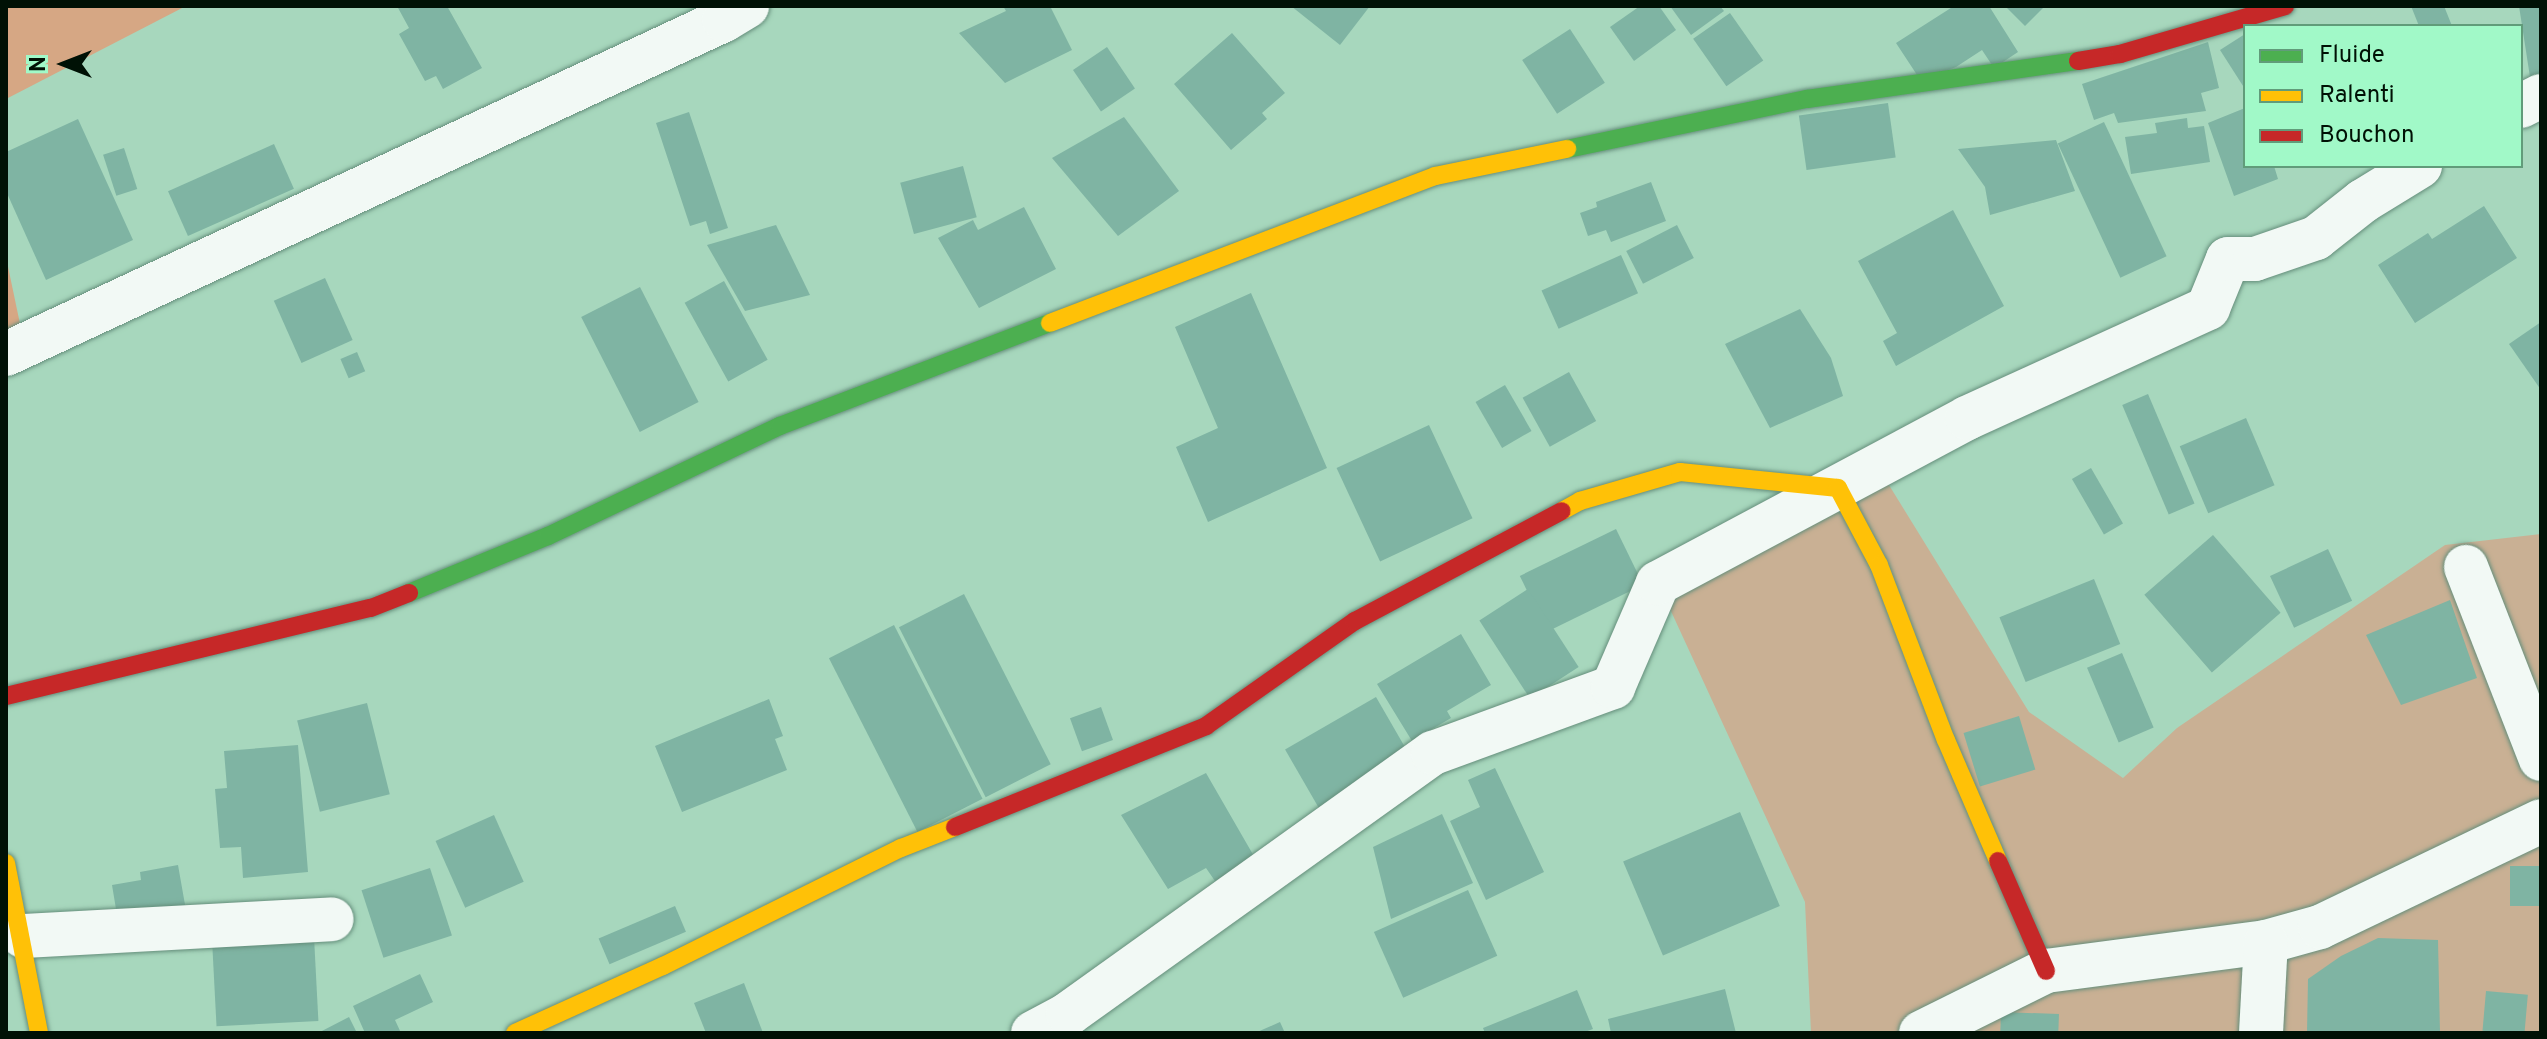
<!DOCTYPE html>
<html>
<head>
<meta charset="utf-8">
<style>
  body { margin:0 }
  #map { position:relative; width:2547px; height:1039px; overflow:hidden; background:#a7d7bd; font-family:Overpass,sans-serif }
  div>[style] { position:absolute }
  .green>* { inset:0; background:#c9b094 }
  .forest>* { inset:0; background:#d6a784 }
  .building>* { inset:0; background:#7fb4a3; transform-origin:0 0 }
  .roads { filter:drop-shadow(0 0 2px #658e7b) drop-shadow(0 0 2px #658e7b) }
  .street>* { height:44px; margin:-22px; padding:0 22px; transform-origin:22px; border-radius:22px; background:#f2f9f5 }
  .fast>* { height:18px; margin:-9px; padding:0 9px; transform-origin:9px; border-radius:9px; background:#4caf50 }
  .slow>* { height:18px; margin:-9px; padding:0 9px; transform-origin:9px; border-radius:9px; background:#ffc107 }
  .jam>* { height:18px; margin:-9px; padding:0 9px; transform-origin:9px; border-radius:9px; background:#c62828 }
  span { translate:-50% -50%; white-space:nowrap; text-align:center; line-height:1.15; -webkit-text-stroke:8px #a1f9c8; paint-order:stroke }
  .frame { position:absolute; inset:0; border:8px solid #001105; pointer-events:none }
  .legend { position:absolute; left:2243px; top:24px; width:280px; height:144px; box-sizing:border-box; background:#a1f9c8; border:2px solid #619c7a; margin:0; padding:10px 14px; list-style:none; font-size:24px; color:#001105 }
  .legend li { display:flex; align-items:center; gap:16px; height:40px }
  .legend b { width:40px; border:2px solid #619c7a }
  .north { position:absolute; left:24px; top:24px; width:80px; height:80px; -webkit-text-stroke:6px #a1f9c8; paint-order:stroke; rotate:270deg; font-size:22px; font-weight:700; line-height:32px; text-align:center; color:#001105 }
  .north::after { content:''; display:block; margin:auto; width:28px; height:36px; background:#001105; clip-path:polygon(50% 0,100% 100%,50% 72%,0 100%) }
</style>
</head>
<body>
<div id="map">
  <div class="green">
    <i style="clip-path:polygon(1876px 464px,2029px 712px,2123px 778px,2177px 728px,2445px 545px,2541px 534px,2541px 1033px,1811px 1033px,1805px 902px,1658px 583px)"></i>
  </div>
  <div class="forest">
    <i style="clip-path:polygon(6px 6px,186px 6px,6px 99px)"></i>
    <i style="clip-path:polygon(6px 257px,24px 343px,6px 355px)"></i>
  </div>
  <div class="building">
    <i style="clip-path:polygon(397px 6px,447px 6px,482px 68px,443px 89px,436px 76px,425px 81px,399px 34px,409px 28px)"></i>
    <i style="clip-path:polygon(1003px 6px,1050px 6px,1072px 50px,1005px 83px,959px 33px,1006px 11px)"></i>
    <i style="clip-path:polygon(1291px 6px,1370px 6px,1340px 45px)"></i>
    <i style="clip-path:polygon(1640px 6px,1659px 6px,1676px 30px,1634px 61px,1610px 27px)"></i>
    <i style="clip-path:polygon(1670px 6px,1720px 6px,1724px 11px,1691px 35px)"></i>
    <i style="clip-path:polygon(1954px 6px,1989px 6px,2018px 52px,1994px 68px,1982px 50px,1956px 67px,1921px 81px,1896px 43px)"></i>
    <i style="clip-path:polygon(2005px 6px,2045px 6px,2025px 26px)"></i>
    <i style="clip-path:polygon(2411px 6px,2444px 6px,2452px 26px,2419px 26px)"></i>
    <i style="clip-path:polygon(2519px 6px,2541px 6px,2541px 76px,2530px 77px)"></i>
    <i style="left:1730px;top:13px;width:58px;height:45px;rotate:55deg"></i>
    <i style="left:1570px;top:29px;width:64px;height:57px;rotate:57deg"></i>
    <i style="clip-path:polygon(1232px 33px,1285px 93px,1262px 113px,1267px 119px,1231px 150px,1174px 84px)"></i>
    <i style="clip-path:polygon(2245px 34px,2245px 89px,2220px 50px)"></i>
    <i style="clip-path:polygon(2208px 42px,2219px 88px,2201px 93px,2206px 111px,2118px 123px,2114px 113px,2094px 120px,2082px 84px)"></i>
    <i style="left:1107px;top:47px;width:50px;height:41px;rotate:56deg"></i>
    <i style="left:1888px;top:103px;width:55px;height:90px;rotate:82deg"></i>
    <i style="clip-path:polygon(2245px 108px,2245px 166px,2274px 166px,2278px 179px,2234px 196px,2208px 123px)"></i>
    <i style="clip-path:polygon(689px 112px,728px 228px,710px 234px,706px 221px,690px 226px,656px 123px)"></i>
    <i style="clip-path:polygon(1124px 117px,1179px 191px,1118px 236px,1052px 158px)"></i>
    <i style="clip-path:polygon(2187px 118px,2188px 128px,2204px 126px,2210px 162px,2131px 174px,2125px 137px,2157px 133px,2155px 123px)"></i>
    <i style="clip-path:polygon(78px 119px,133px 240px,46px 280px,6px 191px,6px 152px)"></i>
    <i style="left:2104px;top:122px;width:148px;height:51px;rotate:65deg"></i>
    <i style="clip-path:polygon(2056px 140px,2075px 191px,1990px 215px,1985px 187px,1958px 149px)"></i>
    <i style="left:274px;top:144px;width:49px;height:116px;rotate:66deg"></i>
    <i style="left:124px;top:148px;width:43px;height:22px;rotate:72deg"></i>
    <i style="left:963px;top:166px;width:53px;height:65px;rotate:75deg"></i>
    <i style="clip-path:polygon(1651px 182px,1666px 221px,1611px 242px,1606px 230px,1588px 236px,1580px 213px,1597px 207px,1596px 202px)"></i>
    <i style="clip-path:polygon(2484px 206px,2517px 258px,2415px 323px,2378px 265px,2428px 233px,2432px 239px)"></i>
    <i style="clip-path:polygon(1024px 207px,1056px 269px,979px 308px,938px 238px,973px 220px,978px 230px)"></i>
    <i style="clip-path:polygon(1953px 210px,2004px 306px,1896px 366px,1883px 341px,1897px 333px,1858px 261px)"></i>
    <i style="clip-path:polygon(776px 225px,810px 295px,745px 311px,707px 245px)"></i>
    <i style="left:1677px;top:225px;width:37px;height:57px;rotate:63deg"></i>
    <i style="left:1621px;top:255px;width:42px;height:87px;rotate:66deg"></i>
    <i style="left:325px;top:278px;width:68px;height:56px;rotate:66deg"></i>
    <i style="left:724px;top:281px;width:90px;height:45px;rotate:61deg"></i>
    <i style="left:640px;top:287px;width:129px;height:66px;rotate:63deg"></i>
    <i style="clip-path:polygon(1251px 293px,1327px 468px,1208px 522px,1176px 447px,1218px 428px,1175px 327px)"></i>
    <i style="clip-path:polygon(1800px 309px,1831px 358px,1843px 396px,1770px 428px,1725px 344px)"></i>
    <i style="clip-path:polygon(2541px 322px,2541px 390px,2509px 344px)"></i>
    <i style="left:357px;top:352px;width:21px;height:18px;rotate:67deg"></i>
    <i style="left:1569px;top:372px;width:56px;height:53px;rotate:61deg"></i>
    <i style="left:1505px;top:385px;width:53px;height:34px;rotate:60deg"></i>
    <i style="left:2148px;top:394px;width:119px;height:28px;rotate:67deg"></i>
    <i style="left:2246px;top:418px;width:73px;height:72px;rotate:67deg"></i>
    <i style="left:1429px;top:425px;width:103px;height:102px;rotate:65deg"></i>
    <i style="left:2091px;top:468px;width:64px;height:22px;rotate:60deg"></i>
    <i style="left:1616px;top:529px;width:62px;height:107px;rotate:64deg"></i>
    <i style="left:2213px;top:535px;width:103px;height:91px;rotate:49deg"></i>
    <i style="left:2328px;top:549px;width:57px;height:64px;rotate:65deg"></i>
    <i style="left:2094px;top:579px;width:70px;height:102px;rotate:68deg"></i>
    <i style="left:1528px;top:589px;width:93px;height:58px;rotate:57deg"></i>
    <i style="left:964px;top:594px;width:191px;height:73px;rotate:63deg"></i>
    <i style="clip-path:polygon(2450px 600px,2477px 678px,2401px 705px,2366px 635px)"></i>
    <i style="left:894px;top:625px;width:195px;height:73px;rotate:63deg"></i>
    <i style="clip-path:polygon(1461px 634px,1491px 685px,1447px 711px,1451px 718px,1412px 741px,1377px 684px)"></i>
    <i style="left:2122px;top:653px;width:81px;height:38px;rotate:67deg"></i>
    <i style="left:1376px;top:697px;width:67px;height:105px;rotate:60deg"></i>
    <i style="clip-path:polygon(769px 699px,783px 736px,775px 739px,787px 770px,682px 812px,655px 746px)"></i>
    <i style="left:367px;top:703px;width:94px;height:72px;rotate:76deg"></i>
    <i style="left:1101px;top:707px;width:35px;height:33px;rotate:70deg"></i>
    <i style="left:2019px;top:716px;width:56px;height:58px;rotate:73deg"></i>
    <i style="clip-path:polygon(298px 745px,308px 872px,243px 878px,241px 847px,220px 848px,215px 789px,227px 788px,224px 751px)"></i>
    <i style="clip-path:polygon(1495px 768px,1544px 872px,1486px 900px,1450px 821px,1480px 807px,1468px 780px)"></i>
    <i style="clip-path:polygon(1206px 773px,1255px 858px,1215px 881px,1206px 868px,1168px 889px,1121px 815px)"></i>
    <i style="left:1740px;top:812px;width:102px;height:127px;rotate:67deg"></i>
    <i style="clip-path:polygon(1442px 814px,1473px 883px,1391px 919px,1373px 847px)"></i>
    <i style="left:494px;top:815px;width:73px;height:64px;rotate:66deg"></i>
    <i style="clip-path:polygon(178px 865px,187px 916px,119px 927px,112px 885px,141px 880px,140px 872px)"></i>
    <i style="left:2541px;top:866px;width:40px;height:31px;rotate:90deg"></i>
    <i style="left:430px;top:868px;width:71px;height:72px;rotate:72deg"></i>
    <i style="left:1468px;top:890px;width:72px;height:103px;rotate:66deg"></i>
    <i style="left:675px;top:906px;width:28px;height:83px;rotate:67deg"></i>
    <i style="left:314px;top:937px;width:84px;height:102px;rotate:87deg"></i>
    <i style="clip-path:polygon(2378px 938px,2438px 940px,2440px 1033px,2307px 1033px,2308px 979px,2341px 956px)"></i>
    <i style="clip-path:polygon(420px 974px,433px 1002px,395px 1020px,401px 1033px,365px 1033px,353px 1006px)"></i>
    <i style="clip-path:polygon(744px 983px,763px 1033px,706px 1033px,694px 1003px)"></i>
    <i style="clip-path:polygon(1725px 989px,1736px 1033px,1611px 1033px,1608px 1019px)"></i>
    <i style="clip-path:polygon(1577px 990px,1593px 1029px,1582px 1033px,1485px 1033px,1483px 1028px)"></i>
    <i style="left:2486px;top:991px;width:42px;height:40px;rotate:5deg"></i>
    <i style="left:2001px;top:1012px;width:58px;height:21px;rotate:2deg"></i>
    <i style="clip-path:polygon(349px 1017px,357px 1033px,318px 1033px)"></i>
    <i style="clip-path:polygon(1280px 1022px,1285px 1033px,1255px 1033px)"></i>
  </div>
  <div class="roads">
    <div class="street">
      <i style="left:2521px;top:106px;width:22px;rotate:-27deg"></i>
      <i style="left:6px;top:354px;width:792px;rotate:-24.95deg"></i>
      <i style="left:724px;top:20px;width:27px;rotate:-31deg"></i>
      <i style="left:2466px;top:567px;width:206px;rotate:68.7deg"></i>
      <i style="left:23px;top:936px;width:309px;rotate:-3.1deg"></i>
      <i style="left:1033px;top:1033px;width:40px;rotate:-28deg"></i>
      <i style="left:1068px;top:1014px;width:449px;rotate:-35.6deg"></i>
      <i style="left:1433px;top:753px;width:192px;rotate:-20.1deg"></i>
      <i style="left:1613px;top:687px;width:113px;rotate:-66.6deg"></i>
      <i style="left:1658px;top:583px;width:350px;rotate:-28.1deg"></i>
      <i style="left:1967px;top:418px;width:265px;rotate:-24.5deg"></i>
      <i style="left:2208px;top:308px;width:53px;rotate:-67.8deg"></i>
      <i style="left:2228px;top:259px;width:27px"></i>
      <i style="left:2255px;top:259px;width:65px;rotate:-19deg"></i>
      <i style="left:2316px;top:238px;width:60px;rotate:-38.2deg"></i>
      <i style="left:2363px;top:201px;width:67px;rotate:-31.6deg"></i>
      <i style="left:1921px;top:1033px;width:140px;rotate:-26.4deg"></i>
      <i style="left:2046px;top:971px;width:222px;rotate:-7.5deg"></i>
      <i style="left:2266px;top:942px;width:56px;rotate:-15.5deg"></i>
      <i style="left:2320px;top:927px;width:245px;rotate:-25.6deg"></i>
      <i style="left:2261px;top:1033px;width:91px;rotate:-86.9deg"></i>
    </div>
    <div class="fast">
      <i style="left:1567px;top:149px;width:245px;rotate:-11.8deg"></i>
      <i style="left:1807px;top:99px;width:274px;rotate:-8deg"></i>
      <i style="left:409px;top:593px;width:150px;rotate:-22.3deg"></i>
      <i style="left:548px;top:536px;width:257px;rotate:-25.4deg"></i>
      <i style="left:780px;top:426px;width:289px;rotate:-20.9deg"></i>
    </div>
    <div class="slow">
      <i style="left:1050px;top:323px;width:412px;rotate:-20.9deg"></i>
      <i style="left:1435px;top:176px;width:135px;rotate:-11.6deg"></i>
      <i style="left:1562px;top:511px;width:21px;rotate:-29deg"></i>
      <i style="left:1580px;top:501px;width:104px;rotate:-16.2deg"></i>
      <i style="left:1680px;top:472px;width:159px;rotate:5.8deg"></i>
      <i style="left:1838px;top:488px;width:87px;rotate:62deg"></i>
      <i style="left:1879px;top:565px;width:187px;rotate:69.1deg"></i>
      <i style="left:1946px;top:740px;width:132px;rotate:66.7deg"></i>
      <i style="left:6px;top:863px;width:173px;rotate:79deg"></i>
      <i style="left:515px;top:1033px;width:162px;rotate:-24.4deg"></i>
      <i style="left:663px;top:966px;width:266px;rotate:-26.4deg"></i>
      <i style="left:901px;top:848px;width:58px;rotate:-21.3deg"></i>
    </div>
    <div class="jam">
      <i style="left:2078px;top:61px;width:43px;rotate:-9.5deg"></i>
      <i style="left:2120px;top:54px;width:172px;rotate:-16.2deg"></i>
      <i style="left:6px;top:696px;width:375px;rotate:-13.6deg"></i>
      <i style="left:371px;top:608px;width:41px;rotate:-21.5deg"></i>
      <i style="left:955px;top:827px;width:271px;rotate:-21.9deg"></i>
      <i style="left:1206px;top:726px;width:182px;rotate:-35.2deg"></i>
      <i style="left:1355px;top:621px;width:234px;rotate:-28deg"></i>
      <i style="left:1998px;top:861px;width:120px;rotate:66.4deg"></i>
    </div>
  </div>
  <div class="frame"></div>
  <ul class="legend">
  <li><b style="height:10px;background:#4caf50"></b>Fluide</li>
  <li><b style="height:10px;background:#ffc107"></b>Ralenti</li>
  <li><b style="height:10px;background:#c62828"></b>Bouchon</li>
  </ul>
  <div class="north">N</div>
</div>
</body>
</html>
